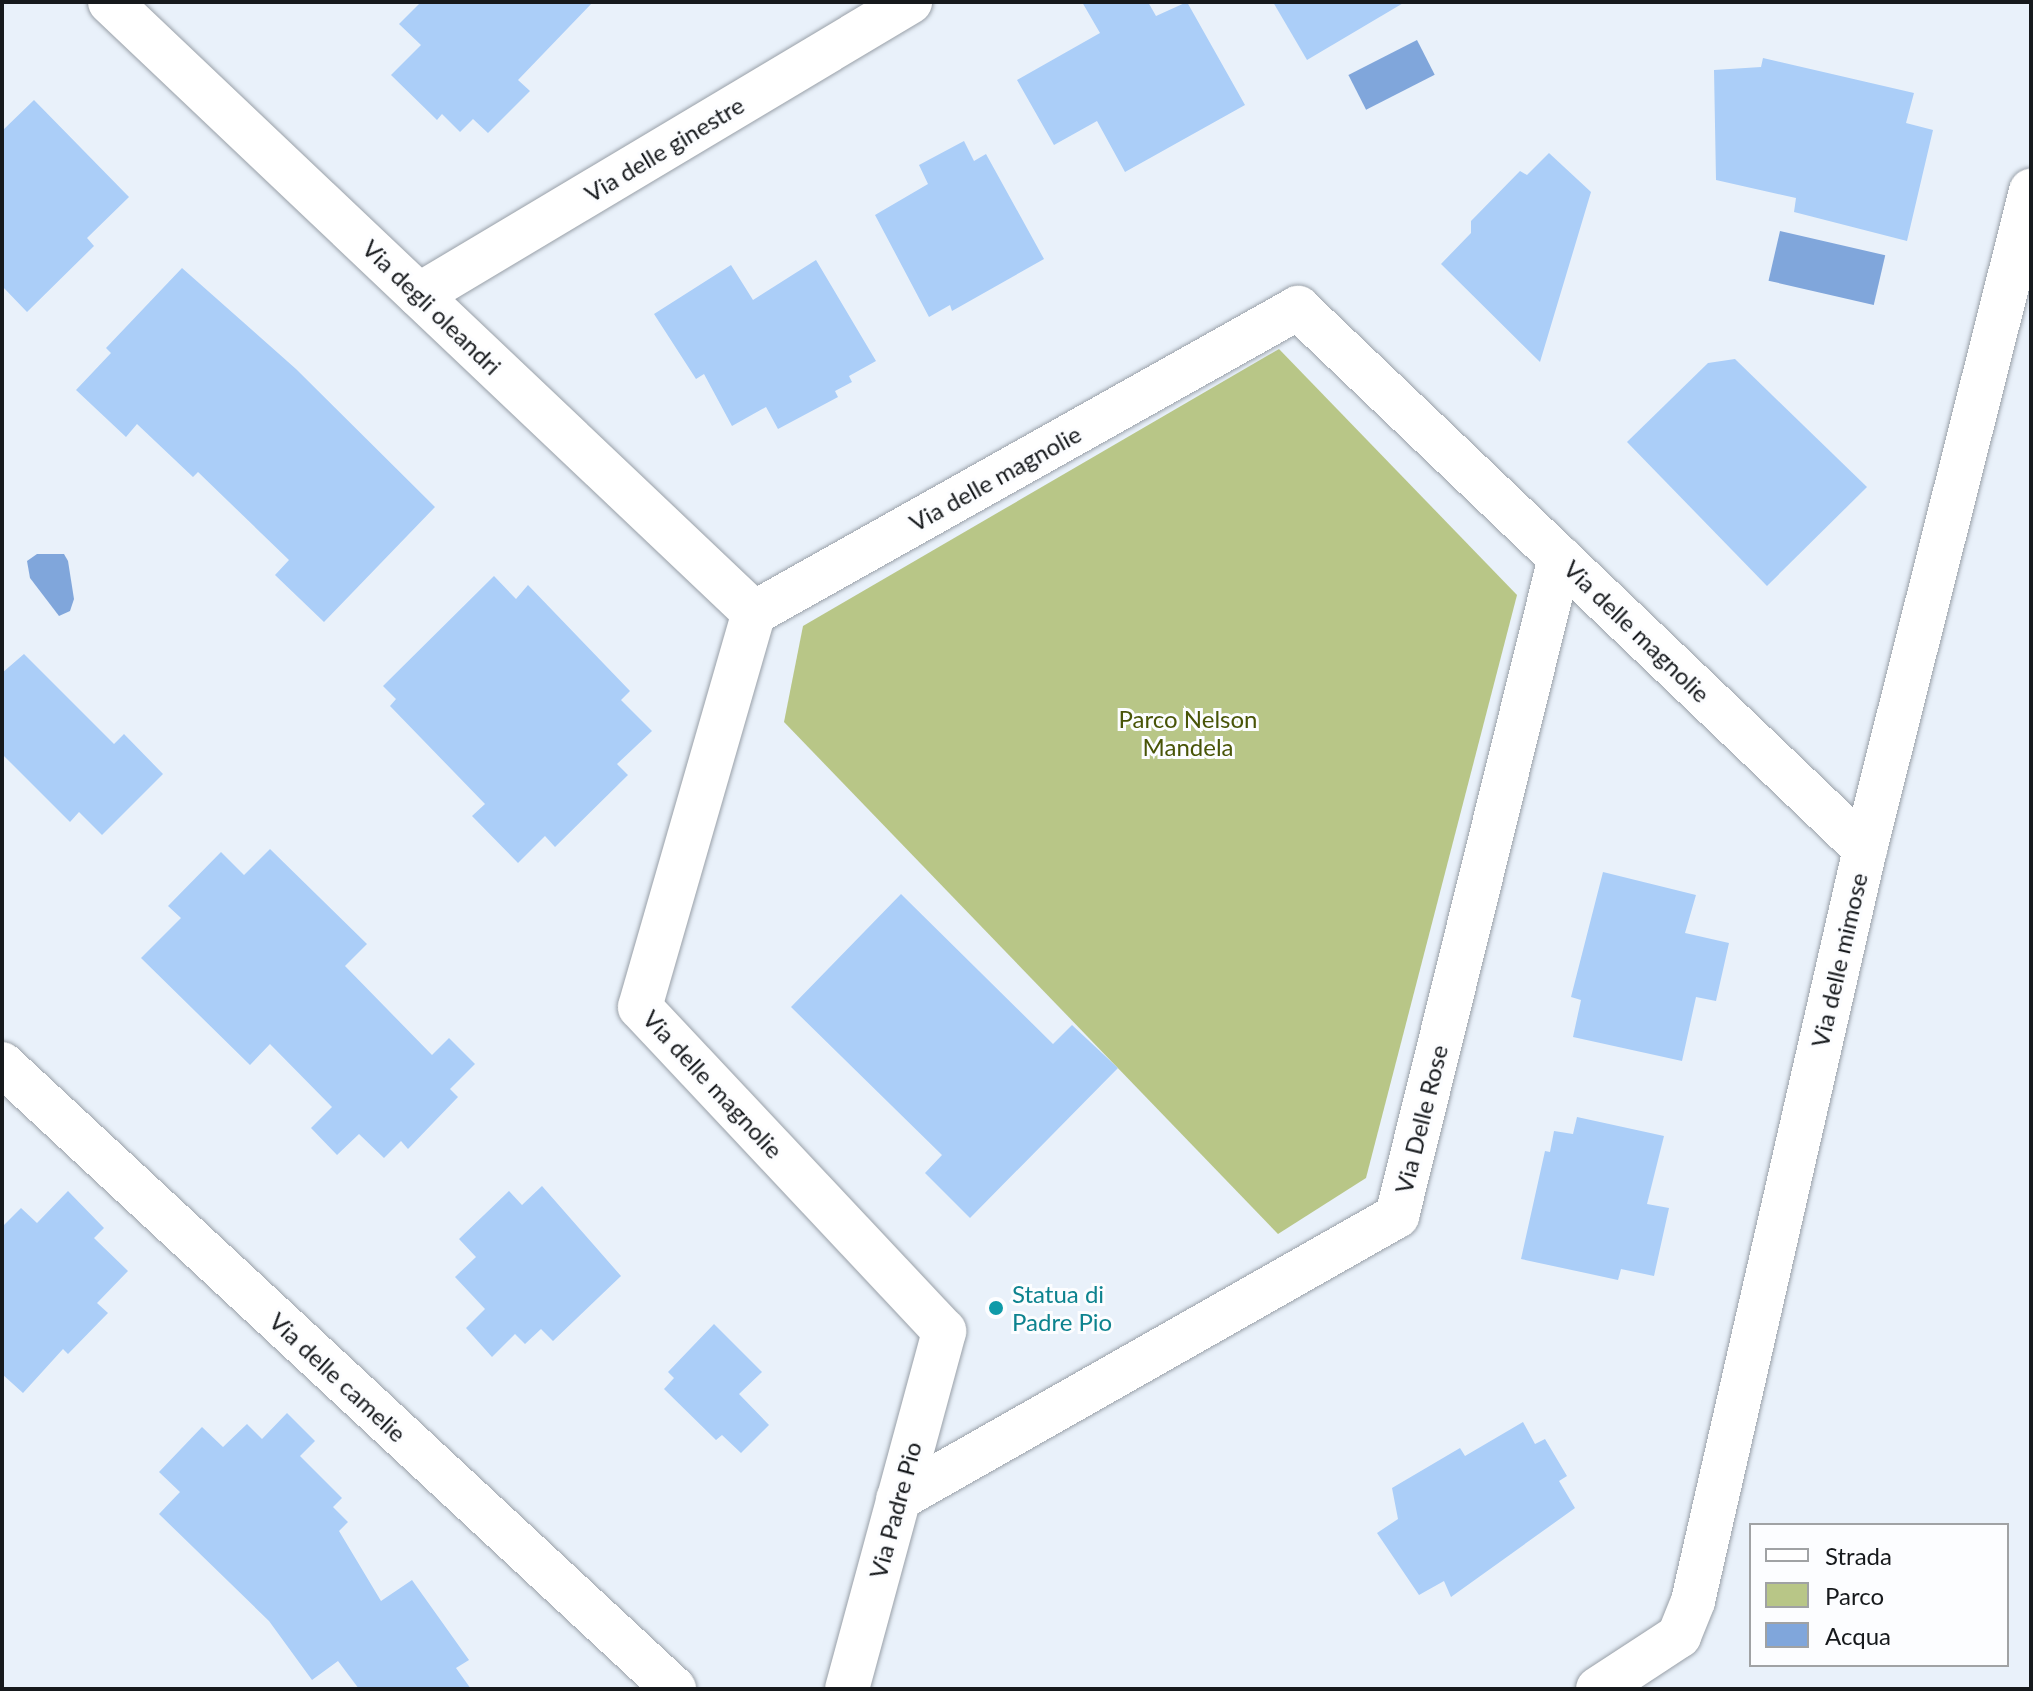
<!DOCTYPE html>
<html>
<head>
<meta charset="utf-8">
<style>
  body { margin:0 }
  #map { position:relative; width:2033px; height:1691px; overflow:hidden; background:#e9f1fa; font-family:Lato,sans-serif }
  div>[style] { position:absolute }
  .green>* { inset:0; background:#b8c687 }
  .water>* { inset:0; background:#80a6db; transform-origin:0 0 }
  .building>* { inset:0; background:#abcef8 }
  .roads { filter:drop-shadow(0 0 2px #99a0a8) drop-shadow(0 0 2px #99a0a8) }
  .street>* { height:44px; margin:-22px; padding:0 22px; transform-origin:22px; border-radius:22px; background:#fff }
  .dots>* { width:22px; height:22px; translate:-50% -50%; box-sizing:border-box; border:4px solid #fcfdff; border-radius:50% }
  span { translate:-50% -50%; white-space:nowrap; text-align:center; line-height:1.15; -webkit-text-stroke:6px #fcfdff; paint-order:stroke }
  .street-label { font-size:24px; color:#16191c }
  .park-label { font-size:24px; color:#485407 }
  .culture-label { font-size:24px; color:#0d838f }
  .left { translate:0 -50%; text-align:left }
  .frame { position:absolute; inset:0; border:4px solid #16191c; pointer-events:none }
  .legend { position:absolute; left:1749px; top:1523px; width:260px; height:144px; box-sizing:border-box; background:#fcfdff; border:2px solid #a0a2a4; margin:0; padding:10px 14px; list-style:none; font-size:24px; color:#16191c }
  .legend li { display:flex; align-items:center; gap:16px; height:40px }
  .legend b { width:40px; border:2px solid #a0a2a4 }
</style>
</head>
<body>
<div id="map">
  <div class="green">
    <i style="clip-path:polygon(1279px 349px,1517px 595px,1366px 1178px,1278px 1234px,784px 722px,803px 626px)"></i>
  </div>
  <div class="water">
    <i style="left:1417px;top:40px;width:39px;height:77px;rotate:63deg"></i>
    <i style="left:1780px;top:231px;width:108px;height:51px;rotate:13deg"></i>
    <i style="clip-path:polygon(37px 554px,64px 554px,68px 561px,74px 599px,70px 611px,59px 616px,30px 578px,27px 561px)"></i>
  </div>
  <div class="building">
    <i style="clip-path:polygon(421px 2px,593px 2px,518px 80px,530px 91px,488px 133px,473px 119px,460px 132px,442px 114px,437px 120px,391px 75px,421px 45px,399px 24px)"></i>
    <i style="clip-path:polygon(1082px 2px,1148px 2px,1156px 16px,1187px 2px,1245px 105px,1125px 172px,1097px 121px,1054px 145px,1017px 80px,1100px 33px)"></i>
    <i style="clip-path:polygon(1273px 2px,1405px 2px,1307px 60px)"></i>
    <i style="clip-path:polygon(1763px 58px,1914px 93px,1906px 123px,1933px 130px,1907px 241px,1794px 212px,1796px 198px,1716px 180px,1714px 70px,1761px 67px)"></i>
    <i style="clip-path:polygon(34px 100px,129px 197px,87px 238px,94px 246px,27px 312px,2px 286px,2px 131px)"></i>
    <i style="clip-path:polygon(964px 141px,974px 161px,986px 154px,1044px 259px,952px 311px,950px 305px,929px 317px,875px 215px,928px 184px,919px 165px)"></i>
    <i style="clip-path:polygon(1549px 153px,1591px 192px,1540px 362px,1441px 264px,1471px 233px,1471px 221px,1520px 171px,1527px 175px)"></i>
    <i style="clip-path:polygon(816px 260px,876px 361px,849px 376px,852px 382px,835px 391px,838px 397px,778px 429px,766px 407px,732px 426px,704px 374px,696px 379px,654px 314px,731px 265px,753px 300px)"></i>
    <i style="clip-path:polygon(182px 268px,296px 369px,435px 507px,324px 622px,275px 575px,289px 560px,198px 472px,193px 477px,137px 424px,126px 437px,76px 390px,111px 353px,106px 348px)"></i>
    <i style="clip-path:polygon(1735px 359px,1867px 487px,1767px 586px,1627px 442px,1708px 363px)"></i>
    <i style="clip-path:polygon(494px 576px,516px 599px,528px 585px,630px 691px,621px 700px,652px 731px,617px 764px,628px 775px,555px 847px,545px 836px,518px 863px,472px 816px,485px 804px,390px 706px,396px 699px,383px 686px)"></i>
    <i style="clip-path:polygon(24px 654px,114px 744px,124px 734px,163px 774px,102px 835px,79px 812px,70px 822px,2px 754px,2px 673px)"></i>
    <i style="clip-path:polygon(270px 849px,367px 944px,345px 966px,432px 1055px,449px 1038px,475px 1064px,450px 1089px,458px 1097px,408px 1149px,401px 1141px,384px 1158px,359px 1134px,337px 1155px,311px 1128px,332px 1107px,270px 1044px,250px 1065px,141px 958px,181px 918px,168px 906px,221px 852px,244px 875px)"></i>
    <i style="clip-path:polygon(1603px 872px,1696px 895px,1685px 933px,1729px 943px,1716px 1001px,1696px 997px,1682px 1061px,1573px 1037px,1581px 1000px,1571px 997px)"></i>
    <i style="clip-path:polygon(901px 894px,1053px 1044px,1072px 1025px,1118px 1068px,970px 1218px,925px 1173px,942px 1155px,791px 1007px)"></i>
    <i style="clip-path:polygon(1577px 1117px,1664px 1136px,1647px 1204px,1669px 1208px,1654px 1276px,1621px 1269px,1618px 1280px,1521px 1259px,1545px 1151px,1550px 1152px,1554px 1131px,1573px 1134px)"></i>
    <i style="clip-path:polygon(542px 1186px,621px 1276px,553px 1341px,541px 1329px,525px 1344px,515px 1334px,492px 1357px,466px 1328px,485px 1309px,455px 1277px,476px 1257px,459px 1239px,509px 1191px,522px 1205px)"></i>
    <i style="clip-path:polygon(68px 1191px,104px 1228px,94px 1238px,128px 1271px,97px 1303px,108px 1313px,68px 1354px,63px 1349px,23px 1393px,2px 1374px,2px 1227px,21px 1208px,37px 1223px)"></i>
    <i style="clip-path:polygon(714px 1324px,762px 1372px,739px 1394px,769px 1425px,741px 1453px,722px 1435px,716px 1440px,664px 1389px,674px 1378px,668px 1372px)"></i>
    <i style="clip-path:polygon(287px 1413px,315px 1441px,300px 1456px,342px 1498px,333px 1507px,348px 1522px,339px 1531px,381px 1601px,412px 1580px,469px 1660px,456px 1668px,471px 1689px,359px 1689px,338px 1661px,312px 1680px,269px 1621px,159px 1514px,180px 1492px,159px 1472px,202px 1427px,223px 1447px,247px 1424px,262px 1439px)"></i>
    <i style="clip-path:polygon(1523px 1422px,1535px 1444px,1545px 1439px,1567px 1476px,1559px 1481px,1575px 1508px,1451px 1597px,1444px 1581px,1419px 1595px,1377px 1533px,1398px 1519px,1392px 1488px,1460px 1448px,1465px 1456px)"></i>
  </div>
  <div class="roads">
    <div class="street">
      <i style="left:110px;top:2px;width:888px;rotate:43.49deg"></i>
      <i style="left:419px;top:295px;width:572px;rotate:-30.83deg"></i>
      <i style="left:2px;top:1064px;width:918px;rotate:42.92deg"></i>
      <i style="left:898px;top:1499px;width:574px;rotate:-29.56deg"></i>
      <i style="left:1397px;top:1216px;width:678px;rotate:-76.09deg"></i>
      <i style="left:847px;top:1689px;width:371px;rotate:-74.8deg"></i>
      <i style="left:944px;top:1331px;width:444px;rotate:-133.2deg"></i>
      <i style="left:640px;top:1007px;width:410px;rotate:-73.9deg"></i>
      <i style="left:754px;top:613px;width:624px;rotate:-29.28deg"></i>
      <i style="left:1298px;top:308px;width:784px;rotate:43.66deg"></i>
      <i style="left:1598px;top:1689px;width:97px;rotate:-33.2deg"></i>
      <i style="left:1679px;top:1636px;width:38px;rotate:-68deg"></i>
      <i style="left:1693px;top:1601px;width:771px;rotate:-77.12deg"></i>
      <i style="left:1865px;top:849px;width:679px;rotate:-75.84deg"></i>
    </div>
  </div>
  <div class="dots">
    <i style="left:996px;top:1308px;background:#0f9aa8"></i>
  </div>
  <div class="street-label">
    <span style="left:664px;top:149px;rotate:-31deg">Via delle ginestre</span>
    <span style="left:432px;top:307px;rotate:44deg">Via degli oleandri</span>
    <span style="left:995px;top:478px;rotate:-29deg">Via delle magnolie</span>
    <span style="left:1637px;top:631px;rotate:44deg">Via delle magnolie</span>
    <span style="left:1839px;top:960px;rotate:-77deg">Via delle mimose</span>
    <span style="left:713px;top:1084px;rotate:47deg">Via delle magnolie</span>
    <span style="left:1421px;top:1119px;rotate:-76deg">Via Delle Rose</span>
    <span style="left:338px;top:1377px;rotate:43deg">Via delle camelie</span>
    <span style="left:895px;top:1510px;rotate:-75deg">Via Padre Pio</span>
  </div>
  <div class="park-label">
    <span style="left:1188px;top:733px">Parco Nelson<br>Mandela</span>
  </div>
  <div class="culture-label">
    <span class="left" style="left:1012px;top:1308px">Statua di<br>Padre Pio</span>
  </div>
  <div class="frame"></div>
  <ul class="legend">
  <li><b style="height:10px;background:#fff"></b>Strada</li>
  <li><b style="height:22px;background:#b8c687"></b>Parco</li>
  <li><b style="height:22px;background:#80a6db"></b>Acqua</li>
  </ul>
</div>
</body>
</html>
